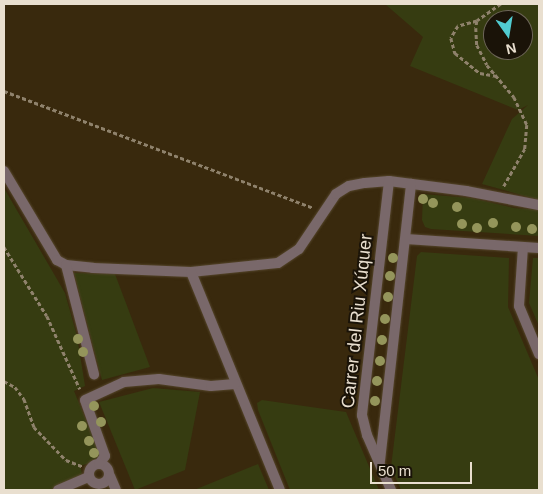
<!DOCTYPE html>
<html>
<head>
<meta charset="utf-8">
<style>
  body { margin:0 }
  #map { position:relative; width:543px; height:494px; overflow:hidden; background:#39290d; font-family:Arial,sans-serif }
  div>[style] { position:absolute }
  .green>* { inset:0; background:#363c11 }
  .path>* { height:2.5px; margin-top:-1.25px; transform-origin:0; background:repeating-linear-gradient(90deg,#8f826c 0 4px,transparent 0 6.5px) }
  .roads { filter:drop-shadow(0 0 1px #55462c) drop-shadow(0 0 1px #55462c) }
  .minor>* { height:10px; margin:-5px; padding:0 5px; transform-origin:5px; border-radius:5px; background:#79686a }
  .minor>.ring { margin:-5px; padding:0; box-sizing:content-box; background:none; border:10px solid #79686a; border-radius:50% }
  .trees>* { width:10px; height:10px; margin:-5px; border-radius:50%; background:#94955b }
  span { translate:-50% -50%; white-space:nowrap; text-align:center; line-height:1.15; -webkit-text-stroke:4px #1a1308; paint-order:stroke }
  .street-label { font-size:18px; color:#e9dfcf }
  .frame { position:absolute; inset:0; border:5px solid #e9dfcf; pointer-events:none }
  .north { position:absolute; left:483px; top:10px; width:50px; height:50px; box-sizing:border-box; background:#1a1308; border:1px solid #6d6558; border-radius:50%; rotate:167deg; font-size:14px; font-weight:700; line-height:20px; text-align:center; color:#e9dfcf }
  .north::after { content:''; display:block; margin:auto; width:18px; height:22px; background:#51ccd1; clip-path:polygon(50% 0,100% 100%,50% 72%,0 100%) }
  .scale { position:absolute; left:370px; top:462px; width:102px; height:22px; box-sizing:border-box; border:2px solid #e9dfcf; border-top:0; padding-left:6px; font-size:15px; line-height:18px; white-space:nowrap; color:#e9dfcf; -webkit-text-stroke:4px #1a1308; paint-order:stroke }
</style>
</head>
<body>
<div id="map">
  <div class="green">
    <i style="clip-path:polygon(evenodd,385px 4px,539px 4px,539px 200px,482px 184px,512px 119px,528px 105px,518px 110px,410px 66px,423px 37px,385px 4px,493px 20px,523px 20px,523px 50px,493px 50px,493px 20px)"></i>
    <i style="clip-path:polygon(4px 188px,65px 293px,77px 336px,85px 386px,74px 391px,102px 459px,80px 466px,82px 473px,79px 478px,49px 490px,4px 490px)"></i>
    <i style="clip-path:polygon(423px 194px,471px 198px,514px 208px,539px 210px,539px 236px,431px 229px,425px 227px,422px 220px)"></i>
    <i style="clip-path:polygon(421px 252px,509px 258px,508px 307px,539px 380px,539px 490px,401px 490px,391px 467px,417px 256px)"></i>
    <i style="clip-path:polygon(533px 258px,539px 258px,539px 326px,529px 303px)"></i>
    <i style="clip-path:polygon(74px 273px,115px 274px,150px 367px,102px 380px)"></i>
    <i style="clip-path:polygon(153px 388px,200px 392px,185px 470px,135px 490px,99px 402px)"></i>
    <i style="clip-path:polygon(262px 400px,346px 412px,379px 490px,290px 490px,258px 410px,257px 403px)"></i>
    <i style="clip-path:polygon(258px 464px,269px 490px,194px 490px)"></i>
  </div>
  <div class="path">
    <i style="left:501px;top:4px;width:29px;rotate:145deg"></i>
    <i style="left:477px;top:21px;width:7px;rotate:98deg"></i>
    <i style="left:476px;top:28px;width:17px;rotate:87deg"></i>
    <i style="left:477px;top:45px;width:22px;rotate:63deg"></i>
    <i style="left:487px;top:65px;width:42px;rotate:49.8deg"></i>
    <i style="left:514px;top:97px;width:31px;rotate:65deg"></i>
    <i style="left:527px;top:125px;width:24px;rotate:95deg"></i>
    <i style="left:525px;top:149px;width:45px;rotate:119.4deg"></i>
    <i style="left:477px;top:21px;width:20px;rotate:165deg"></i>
    <i style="left:458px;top:26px;width:14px;rotate:120deg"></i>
    <i style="left:451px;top:38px;width:16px;rotate:75deg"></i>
    <i style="left:455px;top:53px;width:32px;rotate:39deg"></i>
    <i style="left:480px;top:73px;width:17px;rotate:10deg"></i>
    <i style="left:4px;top:91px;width:330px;rotate:20.7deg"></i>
    <i style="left:4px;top:247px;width:81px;rotate:58.1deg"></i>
    <i style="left:47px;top:316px;width:80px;rotate:65.7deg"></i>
    <i style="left:4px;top:381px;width:13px;rotate:29deg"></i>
    <i style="left:15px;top:387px;width:15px;rotate:53deg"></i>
    <i style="left:24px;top:399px;width:30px;rotate:70deg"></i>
    <i style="left:34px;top:427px;width:46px;rotate:45.9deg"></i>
    <i style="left:66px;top:460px;width:19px;rotate:21deg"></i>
  </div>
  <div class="roads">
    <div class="minor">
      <i style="left:4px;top:171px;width:104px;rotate:59.2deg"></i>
      <i style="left:57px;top:260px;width:10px;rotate:29deg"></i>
      <i style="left:66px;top:265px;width:27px;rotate:6deg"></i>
      <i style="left:93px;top:268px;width:98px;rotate:2.3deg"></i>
      <i style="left:191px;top:272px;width:87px;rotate:-5.9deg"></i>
      <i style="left:278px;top:263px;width:25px;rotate:-34deg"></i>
      <i style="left:299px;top:249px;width:66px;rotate:-56.1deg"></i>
      <i style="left:336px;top:194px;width:15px;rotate:-32deg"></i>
      <i style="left:349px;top:186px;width:16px;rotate:-11deg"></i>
      <i style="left:365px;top:183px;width:24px;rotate:-5deg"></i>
      <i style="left:389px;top:181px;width:78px;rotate:7.4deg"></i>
      <i style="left:466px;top:191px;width:74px;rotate:10.9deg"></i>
      <i style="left:389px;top:181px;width:236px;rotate:96.6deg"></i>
      <i style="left:362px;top:415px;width:21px;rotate:76deg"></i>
      <i style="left:367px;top:435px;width:60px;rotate:66.4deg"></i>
      <i style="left:406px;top:239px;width:133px;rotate:3.9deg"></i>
      <i style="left:523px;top:247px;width:59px;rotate:93.9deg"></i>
      <i style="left:519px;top:306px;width:52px;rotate:67.4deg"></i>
      <i style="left:66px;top:265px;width:113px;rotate:75.6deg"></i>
      <i style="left:191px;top:272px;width:235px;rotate:67.8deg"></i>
      <i style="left:380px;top:461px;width:279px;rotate:-83.6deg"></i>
      <i class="ring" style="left:89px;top:464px;width:10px;height:10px"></i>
      <i style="left:99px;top:464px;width:10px;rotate:-53deg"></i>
      <i style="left:105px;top:456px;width:59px;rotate:-109.7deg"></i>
      <i style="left:85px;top:400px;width:43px;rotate:-24.8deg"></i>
      <i style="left:124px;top:382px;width:35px;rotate:-5deg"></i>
      <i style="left:159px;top:379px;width:52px;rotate:7.7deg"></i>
      <i style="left:211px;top:386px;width:24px;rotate:-5deg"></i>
      <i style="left:110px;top:476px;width:15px;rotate:67deg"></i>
      <i style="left:58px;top:490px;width:34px;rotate:-23deg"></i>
    </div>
  </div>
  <div class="trees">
    <i style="left:423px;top:199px"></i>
    <i style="left:433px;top:203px"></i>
    <i style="left:457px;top:207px"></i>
    <i style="left:493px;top:223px"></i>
    <i style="left:462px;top:224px"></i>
    <i style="left:516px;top:227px"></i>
    <i style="left:477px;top:228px"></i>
    <i style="left:532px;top:229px"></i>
    <i style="left:393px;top:258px"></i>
    <i style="left:390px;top:276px"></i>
    <i style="left:388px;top:297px"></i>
    <i style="left:385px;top:319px"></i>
    <i style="left:78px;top:339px"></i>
    <i style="left:382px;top:340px"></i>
    <i style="left:83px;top:352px"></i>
    <i style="left:380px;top:361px"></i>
    <i style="left:377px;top:381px"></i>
    <i style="left:375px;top:401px"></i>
    <i style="left:94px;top:406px"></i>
    <i style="left:101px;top:422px"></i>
    <i style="left:82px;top:426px"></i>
    <i style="left:89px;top:441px"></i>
    <i style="left:94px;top:453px"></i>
  </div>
  <div class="street-label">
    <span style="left:357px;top:321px;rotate:-84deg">Carrer del Riu Xúquer</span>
  </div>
  <div class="frame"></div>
  <div class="north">N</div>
  <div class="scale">50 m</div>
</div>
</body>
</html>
